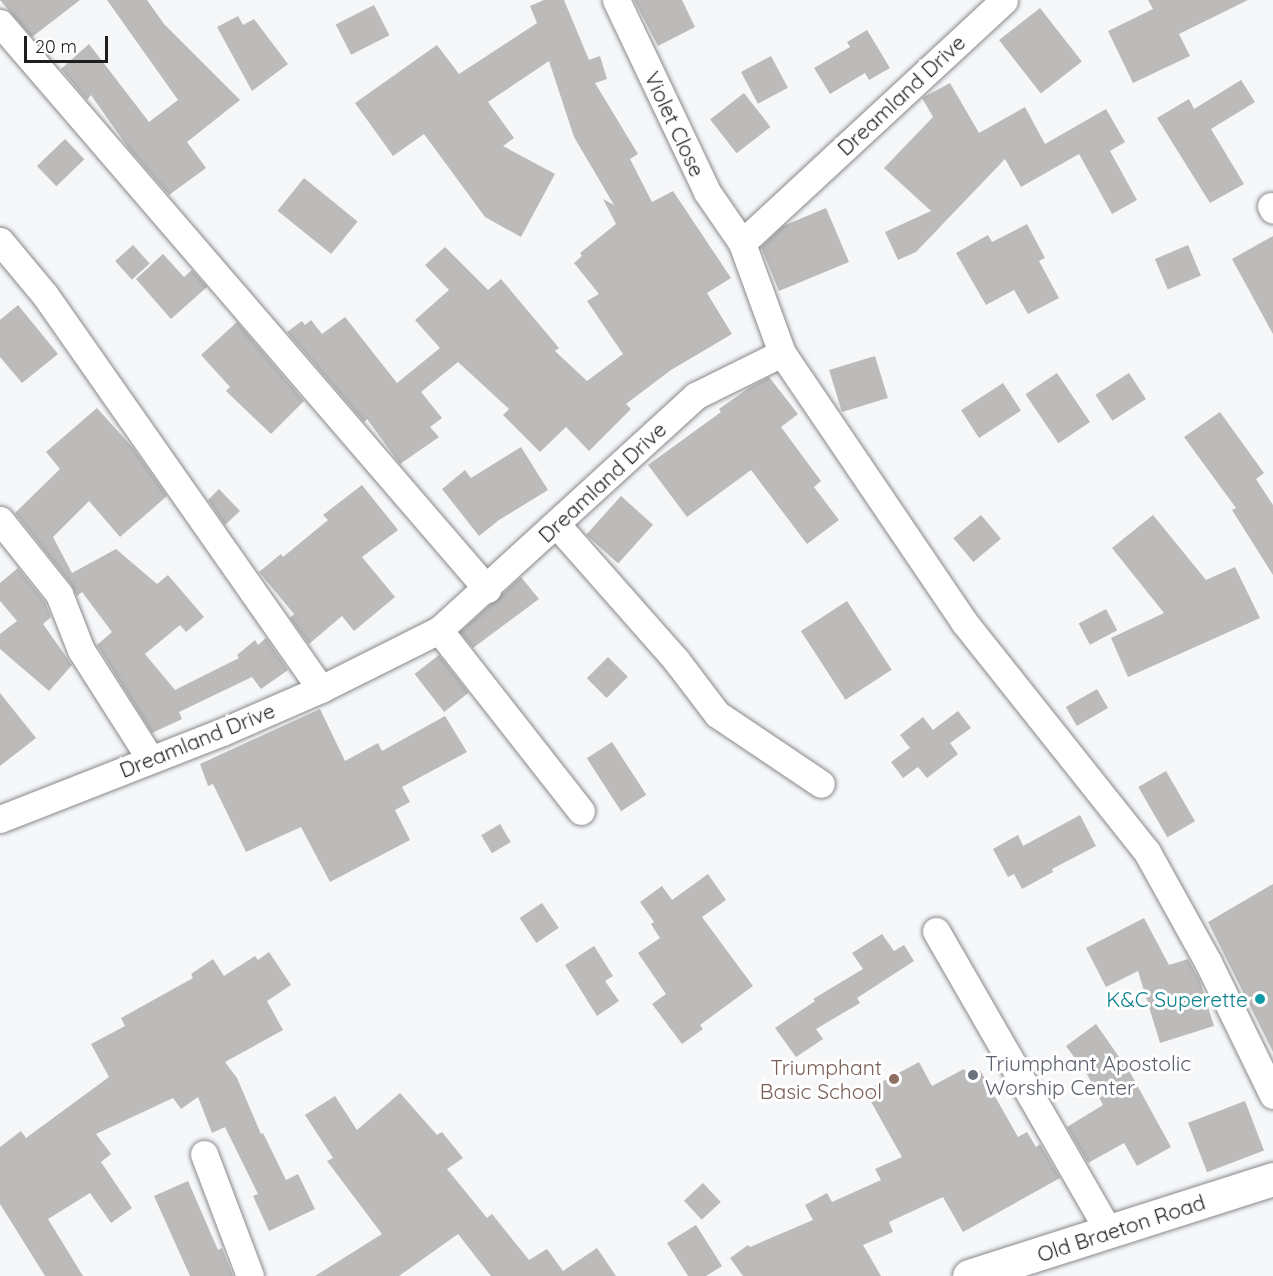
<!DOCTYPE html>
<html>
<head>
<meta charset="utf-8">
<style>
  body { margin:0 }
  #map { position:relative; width:1273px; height:1276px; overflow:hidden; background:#f5f7f9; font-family:Quicksand,sans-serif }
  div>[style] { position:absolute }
  .building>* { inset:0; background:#bdbaba; transform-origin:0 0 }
  .roads { filter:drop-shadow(0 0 2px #88898b) drop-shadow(0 0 2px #88898b) }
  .minor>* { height:27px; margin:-13.5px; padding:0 13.5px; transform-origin:13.5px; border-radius:13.5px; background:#fff }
  .tertiary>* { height:33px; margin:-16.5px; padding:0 16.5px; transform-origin:16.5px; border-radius:16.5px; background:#fff }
  .dots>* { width:16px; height:16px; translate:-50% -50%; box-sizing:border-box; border:3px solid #fff; border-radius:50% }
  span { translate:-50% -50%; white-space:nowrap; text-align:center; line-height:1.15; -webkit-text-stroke:6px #fff; paint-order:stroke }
  .street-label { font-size:21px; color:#1e1e1f }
  .culture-label { font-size:21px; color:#0d838f }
  .right { translate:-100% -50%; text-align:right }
  .worship-label { font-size:21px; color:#5b616d }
  .left { translate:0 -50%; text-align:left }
  .education-label { font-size:21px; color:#785e54 }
  .scale { position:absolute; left:24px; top:36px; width:84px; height:27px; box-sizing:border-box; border:3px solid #1e1e1f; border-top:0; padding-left:8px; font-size:18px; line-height:21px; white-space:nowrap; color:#1e1e1f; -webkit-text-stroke:4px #fff; paint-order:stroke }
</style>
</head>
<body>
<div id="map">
  <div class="building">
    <i style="clip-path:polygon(0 0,80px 0,32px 37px)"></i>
    <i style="clip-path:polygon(107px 0,147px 0,164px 24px,240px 100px,187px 142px,206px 168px,169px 195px,129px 149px,91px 95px,87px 100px,61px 69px,89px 44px,149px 122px,178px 100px)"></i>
    <i style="clip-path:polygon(544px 0,564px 0,589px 60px,600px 56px,607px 79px,595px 83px,638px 154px,630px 159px,652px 202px,673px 191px,731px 278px,707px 293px,732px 334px,671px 370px,626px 404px,631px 409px,589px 451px,566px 427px,540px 452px,503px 415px,509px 409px,458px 362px,421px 392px,442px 418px,430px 427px,439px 437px,400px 464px,367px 419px,364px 422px,287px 332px,302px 321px,305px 325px,311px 320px,322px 334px,345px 317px,397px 383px,440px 348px,415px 320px,449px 290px,425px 265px,445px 247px,488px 290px,501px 279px,559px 348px,555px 351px,587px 381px,623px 354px,587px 301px,599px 294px,574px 263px,582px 256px,580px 253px,616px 224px,603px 199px,614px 205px,574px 137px,549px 61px,488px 102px,514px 138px,503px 146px,555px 174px,521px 237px,485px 217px,424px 134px,393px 156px,355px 103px,437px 45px,459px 74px,537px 23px,530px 6px)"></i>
    <i style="clip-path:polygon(634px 0,682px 0,695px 27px,658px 46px)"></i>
    <i style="clip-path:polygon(1148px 0,1248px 0,1179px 34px,1190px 56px,1133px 83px,1108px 31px,1153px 9px)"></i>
    <i style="left:374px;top:5px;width:34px;height:43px;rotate:63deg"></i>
    <i style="left:1040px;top:8px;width:68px;height:52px;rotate:52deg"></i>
    <i style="clip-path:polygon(238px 16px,243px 25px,254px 19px,288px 64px,252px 91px,217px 27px)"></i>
    <i style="clip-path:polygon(867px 30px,890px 68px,869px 80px,865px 73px,830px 94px,814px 68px,850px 47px,847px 42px)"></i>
    <i style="left:771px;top:56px;width:36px;height:34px;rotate:62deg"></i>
    <i style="clip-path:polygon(1241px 80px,1255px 102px,1211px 129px,1244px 184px,1210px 203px,1157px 118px,1189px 99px,1194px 109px)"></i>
    <i style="clip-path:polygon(950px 83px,979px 133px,1025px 107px,1045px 144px,1106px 109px,1125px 142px,1110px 151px,1137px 200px,1112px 214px,1079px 154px,1021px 187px,1005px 159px,916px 252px,898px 260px,885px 232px,931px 211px,884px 168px,933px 117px,922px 98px)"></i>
    <i style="left:744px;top:93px;width:43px;height:43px;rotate:52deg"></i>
    <i style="left:65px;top:139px;width:28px;height:39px;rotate:46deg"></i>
    <i style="left:304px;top:178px;width:69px;height:42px;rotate:39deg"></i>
    <i style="clip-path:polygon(826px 208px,849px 262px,779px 291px,761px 247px,783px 226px)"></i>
    <i style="clip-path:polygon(1027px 224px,1045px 258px,1039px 261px,1059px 298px,1028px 314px,1014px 290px,986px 305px,956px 253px,988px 235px,992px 242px)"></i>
    <i style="clip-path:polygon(1273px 236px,1273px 334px,1232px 259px)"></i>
    <i style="left:133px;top:245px;width:25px;height:24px;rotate:48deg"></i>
    <i style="left:1188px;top:245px;width:33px;height:36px;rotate:67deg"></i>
    <i style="clip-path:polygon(163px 254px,184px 277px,192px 270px,207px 287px,171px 319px,136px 279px)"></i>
    <i style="clip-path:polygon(18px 305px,58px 354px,22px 383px,0 357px,0 320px)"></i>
    <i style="clip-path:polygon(237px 322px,304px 401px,271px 434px,226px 391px,230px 387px,201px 355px)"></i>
    <i style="left:875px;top:356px;width:44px;height:48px;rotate:73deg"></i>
    <i style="left:1057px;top:373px;width:59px;height:38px;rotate:56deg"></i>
    <i style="left:1129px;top:373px;width:31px;height:40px;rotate:57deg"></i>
    <i style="clip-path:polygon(769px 377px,798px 414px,781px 427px,821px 481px,814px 487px,839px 520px,807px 544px,751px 470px,687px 517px,648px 465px,721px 412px,719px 409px,750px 387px)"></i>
    <i style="left:1003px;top:383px;width:33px;height:50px;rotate:57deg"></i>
    <i style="clip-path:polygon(97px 408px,133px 448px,167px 496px,120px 537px,89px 501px,53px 537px,72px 573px,116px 549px,157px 584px,168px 575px,204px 617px,186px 632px,180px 625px,145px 654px,175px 690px,239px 658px,237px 655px,255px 640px,258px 645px,266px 638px,288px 670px,261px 689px,252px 677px,179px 712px,182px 719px,152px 733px,97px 645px,112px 632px,82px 592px,77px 596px,71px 584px,15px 513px,60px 469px,46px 452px)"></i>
    <i style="clip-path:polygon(1220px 412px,1264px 473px,1256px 479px,1273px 505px,1273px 575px,1232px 510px,1236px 508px,1184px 437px)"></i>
    <i style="clip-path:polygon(521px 447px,548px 490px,499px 520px,479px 536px,442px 489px,465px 470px,471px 478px)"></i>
    <i style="clip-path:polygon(362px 485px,398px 530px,362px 557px,395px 597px,354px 631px,342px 616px,309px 644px,290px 618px,294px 614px,259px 572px,281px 554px,283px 557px,328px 520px,323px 515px)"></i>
    <i style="clip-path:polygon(219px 489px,240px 511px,225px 525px,208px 500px)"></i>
    <i style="left:621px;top:496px;width:43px;height:52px;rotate:42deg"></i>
    <i style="left:981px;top:515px;width:31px;height:36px;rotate:50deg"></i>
    <i style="clip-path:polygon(1153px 515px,1206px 580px,1235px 567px,1260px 618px,1128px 677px,1111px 638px,1164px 613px,1112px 548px)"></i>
    <i style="clip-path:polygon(18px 568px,45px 602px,51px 617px,43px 624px,72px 665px,49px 691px,0 649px,0 634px,17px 621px,0 601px,0 583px)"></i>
    <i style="clip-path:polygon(521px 577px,539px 599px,473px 648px,460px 632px)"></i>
    <i style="left:847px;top:601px;width:82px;height:55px;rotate:57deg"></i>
    <i style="left:1106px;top:609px;width:24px;height:31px;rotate:62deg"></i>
    <i style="left:439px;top:655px;width:48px;height:31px;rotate:52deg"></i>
    <i style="left:608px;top:657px;width:28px;height:30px;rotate:45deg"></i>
    <i style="left:1097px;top:689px;width:22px;height:36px;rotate:60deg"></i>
    <i style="clip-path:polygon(0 693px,36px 738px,0 766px)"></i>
    <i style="clip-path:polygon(320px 709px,345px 761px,378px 743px,382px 751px,445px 716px,467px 752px,402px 787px,410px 802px,395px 810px,410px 840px,330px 882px,301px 827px,246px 852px,213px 784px,208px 786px,200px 764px)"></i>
    <i style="clip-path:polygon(958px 711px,971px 728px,950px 743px,958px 754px,927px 778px,918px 767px,903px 778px,891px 762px,910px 748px,900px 735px,923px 717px,933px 730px)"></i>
    <i style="left:612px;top:742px;width:63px;height:30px;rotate:57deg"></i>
    <i style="left:1166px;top:771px;width:58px;height:32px;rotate:60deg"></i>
    <i style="clip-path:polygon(1080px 815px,1096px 846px,1052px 869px,1053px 872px,1022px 889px,1014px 874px,1008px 877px,993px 849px,1018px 835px,1023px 846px)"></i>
    <i style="left:500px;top:824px;width:21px;height:22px;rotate:59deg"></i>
    <i style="clip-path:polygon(708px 874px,726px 900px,702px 917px,753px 986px,700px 1025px,703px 1029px,682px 1044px,652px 1004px,666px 994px,638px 953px,660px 938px,651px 924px,654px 922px,640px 902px,662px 886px,672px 900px)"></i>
    <i style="clip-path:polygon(1273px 884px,1273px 1052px,1208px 922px)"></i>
    <i style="left:542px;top:903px;width:30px;height:27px;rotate:56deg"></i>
    <i style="clip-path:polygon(1144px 918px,1169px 965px,1188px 959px,1200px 981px,1214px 1026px,1160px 1043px,1138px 971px,1106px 987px,1086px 948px)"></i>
    <i style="clip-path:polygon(882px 934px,894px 951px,904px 945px,914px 961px,857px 998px,860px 1003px,816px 1029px,823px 1039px,796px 1057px,775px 1028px,815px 1001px,813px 999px,863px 969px,852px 953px)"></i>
    <i style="clip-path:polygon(594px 946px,613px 976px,605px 981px,619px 1001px,597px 1016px,565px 965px)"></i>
    <i style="clip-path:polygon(269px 952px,291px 985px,267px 1001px,283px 1030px,225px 1062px,237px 1078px,261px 1134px,263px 1133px,286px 1180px,298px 1174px,315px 1209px,269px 1231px,253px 1196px,258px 1194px,225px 1127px,212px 1133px,198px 1097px,181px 1109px,173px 1098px,96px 1134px,111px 1154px,101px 1162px,132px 1208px,111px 1223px,90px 1193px,48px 1219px,83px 1276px,45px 1276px,0 1204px,0 1147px,21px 1131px,26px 1138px,109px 1077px,91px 1044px,125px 1026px,121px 1018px,193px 978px,191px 974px,213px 959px,224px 976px,255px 956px,258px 960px)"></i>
    <i style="clip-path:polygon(1096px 1024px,1131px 1074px,1171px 1147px,1137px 1166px,1124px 1143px,1088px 1163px,1067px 1127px,1103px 1105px,1088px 1076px,1066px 1046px)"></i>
    <i style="clip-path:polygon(919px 1062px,932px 1086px,964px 1069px,969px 1076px,980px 1070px,1018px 1137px,1027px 1132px,1036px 1147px,1040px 1144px,1060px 1178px,963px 1232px,943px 1197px,889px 1222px,893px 1232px,863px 1245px,881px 1276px,743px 1276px,730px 1258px,748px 1245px,750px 1247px,813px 1220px,805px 1205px,827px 1193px,832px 1202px,881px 1180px,875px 1169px,902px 1157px,865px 1091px)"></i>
    <i style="clip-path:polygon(400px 1093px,437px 1135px,442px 1132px,463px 1158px,447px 1169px,487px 1218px,492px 1214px,529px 1260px,547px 1249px,563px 1271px,597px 1248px,616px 1276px,491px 1276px,458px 1234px,399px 1276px,315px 1276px,382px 1234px,327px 1161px,333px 1158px,305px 1115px,335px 1096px,357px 1130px)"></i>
    <i style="left:1245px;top:1101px;width:53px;height:61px;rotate:69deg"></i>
    <i style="clip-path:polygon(188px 1181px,218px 1250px,222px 1248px,233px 1276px,190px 1276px,154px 1196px)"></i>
    <i style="left:703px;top:1183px;width:26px;height:26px;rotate:47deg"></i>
    <i style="clip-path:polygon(696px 1225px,722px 1266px,706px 1276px,688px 1276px,667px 1243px)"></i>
  </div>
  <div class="roads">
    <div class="minor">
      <i style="left:616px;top:0;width:212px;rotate:64.6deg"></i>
      <i style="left:707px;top:192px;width:62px;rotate:55.5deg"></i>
      <i style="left:0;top:23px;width:747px;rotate:49.29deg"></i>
      <i style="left:1271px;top:206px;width:4px;rotate:63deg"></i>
      <i style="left:0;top:241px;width:70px;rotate:50.2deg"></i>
      <i style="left:45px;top:295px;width:481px;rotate:55deg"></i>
      <i style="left:782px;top:353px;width:325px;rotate:55.9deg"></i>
      <i style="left:964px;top:622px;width:294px;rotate:51.5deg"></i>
      <i style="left:1147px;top:852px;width:126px;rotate:61deg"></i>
      <i style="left:1208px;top:962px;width:148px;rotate:64deg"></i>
      <i style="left:0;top:520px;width:95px;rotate:51.4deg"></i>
      <i style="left:59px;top:594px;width:60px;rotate:68.6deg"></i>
      <i style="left:81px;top:650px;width:130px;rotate:57.5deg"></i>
      <i style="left:557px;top:525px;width:180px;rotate:48.6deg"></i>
      <i style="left:676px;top:660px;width:68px;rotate:52.8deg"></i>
      <i style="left:717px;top:714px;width:125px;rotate:33.9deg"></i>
      <i style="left:439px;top:630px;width:230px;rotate:51.9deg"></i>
      <i style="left:0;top:819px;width:238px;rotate:-21.4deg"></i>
      <i style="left:222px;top:732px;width:108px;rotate:-23.5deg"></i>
      <i style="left:321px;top:689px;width:132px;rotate:-26.6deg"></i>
      <i style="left:439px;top:630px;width:347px;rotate:-42.4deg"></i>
      <i style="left:695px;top:396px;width:97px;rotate:-26.3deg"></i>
      <i style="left:782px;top:353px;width:117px;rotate:-110deg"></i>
      <i style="left:742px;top:243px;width:357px;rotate:-42.8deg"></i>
      <i style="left:936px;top:931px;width:347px;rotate:60.1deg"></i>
      <i style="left:204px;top:1154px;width:130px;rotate:69.3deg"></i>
    </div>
    <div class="tertiary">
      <i style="left:969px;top:1276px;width:319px;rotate:-17.7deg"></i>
    </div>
  </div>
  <div class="dots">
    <i style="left:1260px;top:999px;background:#0f9aa8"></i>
    <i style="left:973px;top:1075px;background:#6b7280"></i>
    <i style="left:894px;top:1079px;background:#8d6e63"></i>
  </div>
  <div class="street-label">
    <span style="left:901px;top:95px;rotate:-43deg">Dreamland Drive</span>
    <span style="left:675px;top:124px;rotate:65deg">Violet Close</span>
    <span style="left:602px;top:482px;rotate:-43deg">Dreamland Drive</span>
    <span style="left:197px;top:740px;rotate:-22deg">Dreamland Drive</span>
    <span style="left:1121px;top:1228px;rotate:-18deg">Old Braeton Road</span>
  </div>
  <div class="culture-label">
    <span class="right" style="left:1248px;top:999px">K&amp;C Superette</span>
  </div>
  <div class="worship-label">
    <span class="left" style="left:985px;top:1075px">Triumphant Apostolic<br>Worship Center</span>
  </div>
  <div class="education-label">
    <span class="right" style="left:882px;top:1079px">Triumphant<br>Basic School</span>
  </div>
  <div class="scale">20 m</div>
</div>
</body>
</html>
